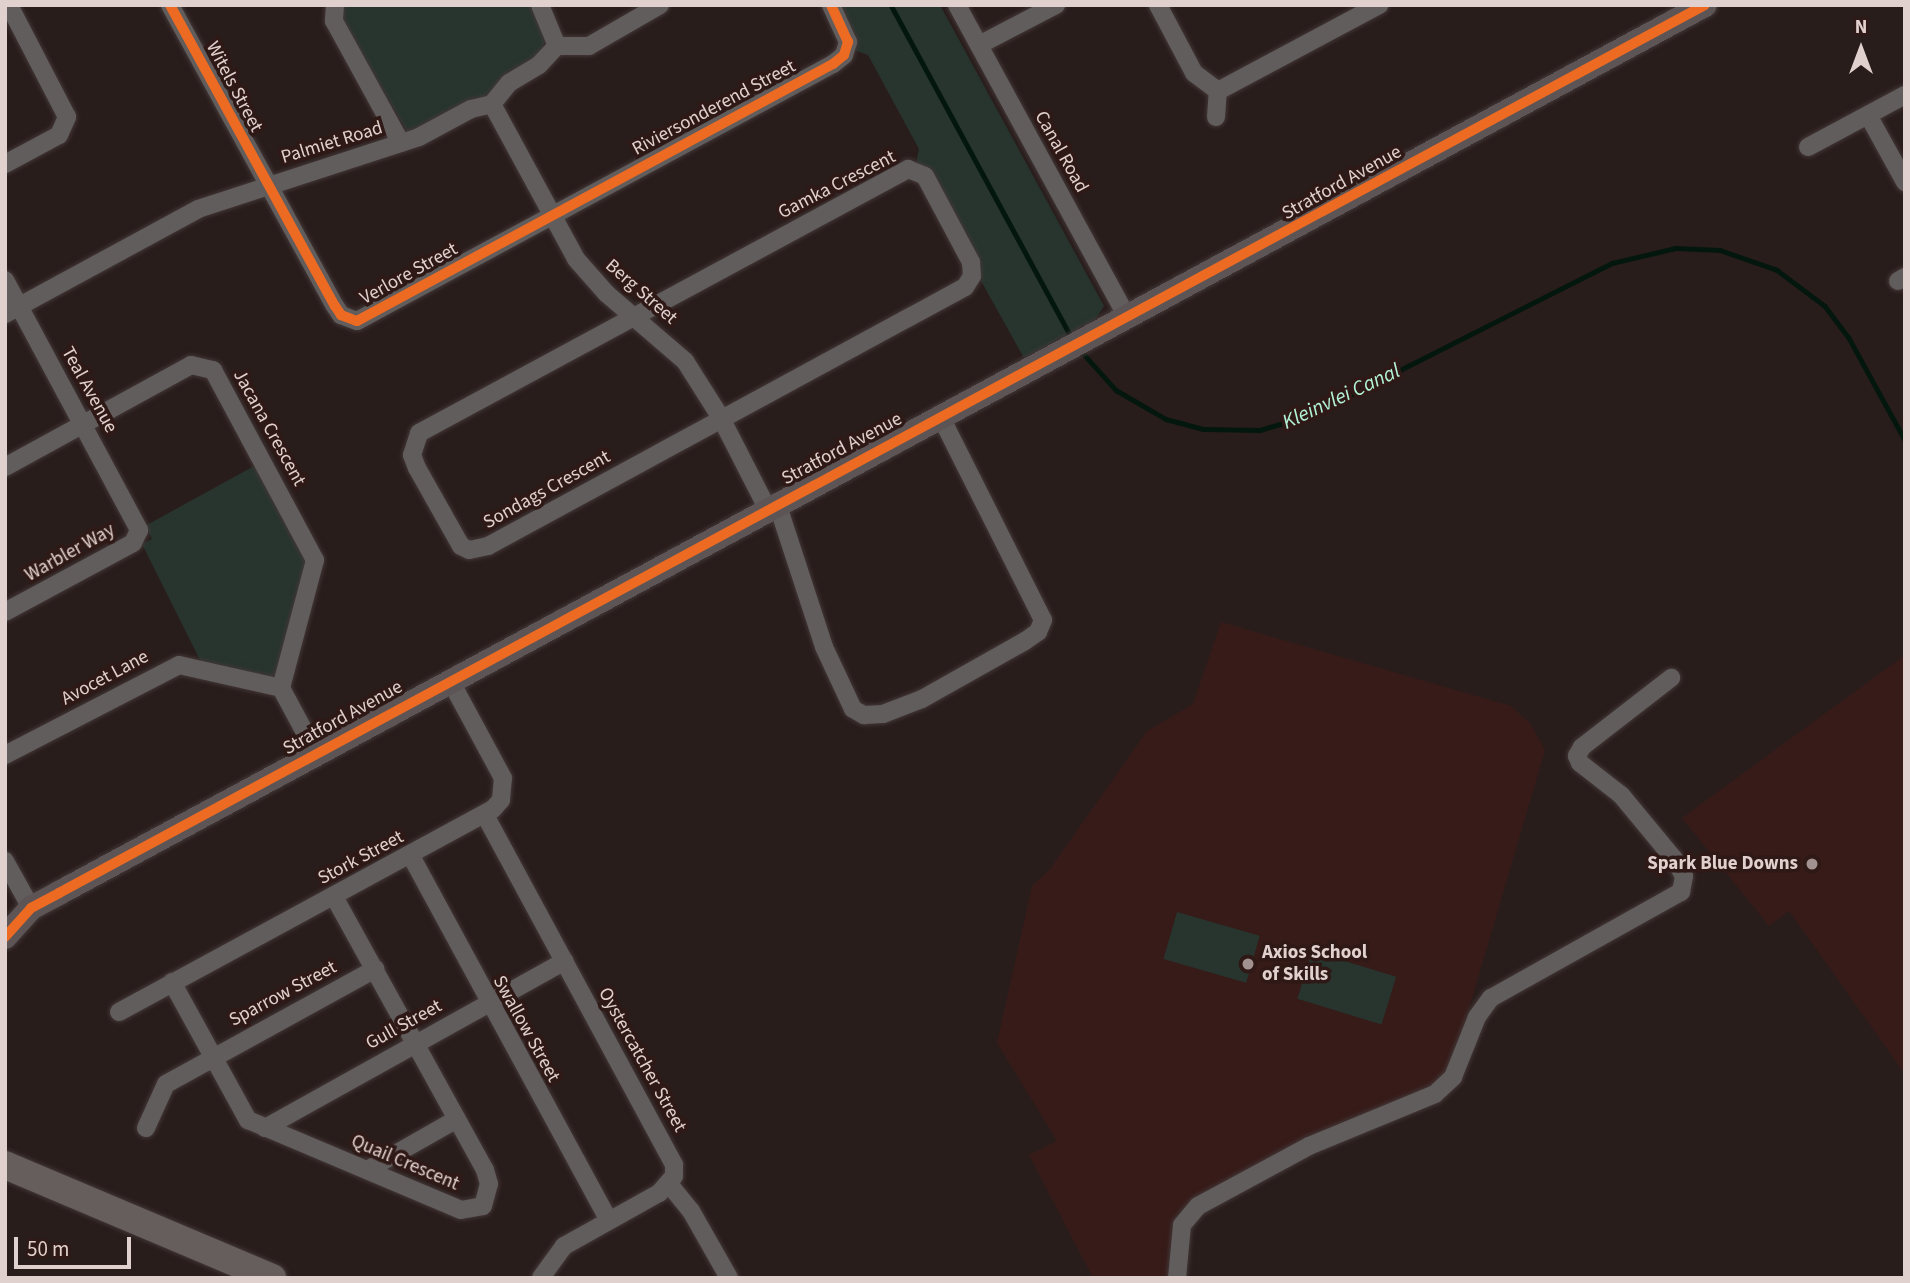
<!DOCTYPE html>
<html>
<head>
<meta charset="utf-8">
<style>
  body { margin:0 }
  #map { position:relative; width:1910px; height:1283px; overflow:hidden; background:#291d1c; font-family:"Source Sans 3",sans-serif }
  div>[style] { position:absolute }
  .built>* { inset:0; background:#361b19 }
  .green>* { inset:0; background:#27352e; transform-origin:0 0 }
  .stream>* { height:4.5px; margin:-2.25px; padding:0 2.25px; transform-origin:2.25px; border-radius:2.25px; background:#04170e }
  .roads { filter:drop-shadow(0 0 2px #423736) drop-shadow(0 0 2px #423736) }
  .street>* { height:18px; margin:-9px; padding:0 9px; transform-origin:9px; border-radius:9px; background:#625d5d }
  .secondary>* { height:24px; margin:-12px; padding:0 12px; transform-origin:12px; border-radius:12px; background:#5d5555 }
  .primary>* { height:28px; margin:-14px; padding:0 14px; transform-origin:14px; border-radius:14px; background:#655e5d }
  .cycleway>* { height:10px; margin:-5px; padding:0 5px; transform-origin:5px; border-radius:5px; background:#ed6a23 }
  .dots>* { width:19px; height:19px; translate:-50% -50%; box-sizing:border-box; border:4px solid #2f1916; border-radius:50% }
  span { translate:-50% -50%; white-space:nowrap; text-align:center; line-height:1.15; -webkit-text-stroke:7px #2f1916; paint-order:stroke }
  .street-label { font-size:19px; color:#e1d1ce }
  .poi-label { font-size:19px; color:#e1d1ce; font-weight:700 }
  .right { translate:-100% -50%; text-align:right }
  .left { translate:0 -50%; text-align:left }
  .water-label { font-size:21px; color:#b3f3d6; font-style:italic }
  .frame { position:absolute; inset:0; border:7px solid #e1d1ce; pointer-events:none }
  .north { position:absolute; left:1826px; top:14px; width:70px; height:70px; -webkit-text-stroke:5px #2f1916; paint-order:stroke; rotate:0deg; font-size:19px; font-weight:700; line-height:28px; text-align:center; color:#e1d1ce }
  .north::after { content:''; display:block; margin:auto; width:24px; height:32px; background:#e1d1ce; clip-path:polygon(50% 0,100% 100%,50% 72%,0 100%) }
  .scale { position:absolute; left:14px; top:1237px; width:117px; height:32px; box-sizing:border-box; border:4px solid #e1d1ce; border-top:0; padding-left:9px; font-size:21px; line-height:24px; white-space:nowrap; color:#e1d1ce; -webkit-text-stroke:5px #2f1916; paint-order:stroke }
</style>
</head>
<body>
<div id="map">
  <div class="built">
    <i style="clip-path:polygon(1221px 622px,1511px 706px,1530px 723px,1545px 750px,1456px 1053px,1443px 1078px,1418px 1095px,1320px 1131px,1183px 1207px,1175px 1219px,1171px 1278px,1093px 1278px,1029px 1155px,1057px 1141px,997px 1043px,1032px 886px,1050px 869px,1147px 731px,1193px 704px)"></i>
    <i style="clip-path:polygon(1905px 655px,1905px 1074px,1789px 911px,1769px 926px,1682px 818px)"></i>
  </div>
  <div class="green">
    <i style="clip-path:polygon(342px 5px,532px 5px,545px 42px,539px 55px,492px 95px,408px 133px,340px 19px)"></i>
    <i style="clip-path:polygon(836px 5px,940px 5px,1104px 306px,1095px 320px,1024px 358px,916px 164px,919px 149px,868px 55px,854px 50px)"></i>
    <i style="clip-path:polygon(258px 464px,309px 556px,276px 675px,269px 678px,201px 662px,142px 544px,152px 539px,145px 526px)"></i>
    <i style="left:1177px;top:912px;width:86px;height:49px;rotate:16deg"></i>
    <i style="left:1312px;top:951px;width:88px;height:50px;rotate:17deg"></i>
  </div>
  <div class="stream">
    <i style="left:891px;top:5px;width:377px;rotate:61.5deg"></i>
    <i style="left:1080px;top:350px;width:54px;rotate:48deg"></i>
    <i style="left:1116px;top:390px;width:58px;rotate:30.1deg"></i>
    <i style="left:1166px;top:419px;width:39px;rotate:15deg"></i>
    <i style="left:1204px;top:429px;width:56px;rotate:1deg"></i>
    <i style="left:1260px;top:430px;width:55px;rotate:-16.8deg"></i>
    <i style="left:1313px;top:414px;width:335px;rotate:-26.8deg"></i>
    <i style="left:1612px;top:263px;width:66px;rotate:-13.2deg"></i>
    <i style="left:1676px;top:248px;width:44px;rotate:2.6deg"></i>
    <i style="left:1720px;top:250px;width:60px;rotate:19.3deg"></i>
    <i style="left:1777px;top:270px;width:60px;rotate:36.9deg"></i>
    <i style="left:1825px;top:306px;width:40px;rotate:53deg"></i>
    <i style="left:1849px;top:338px;width:116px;rotate:61.2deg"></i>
  </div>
  <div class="roads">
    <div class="street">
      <i style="left:170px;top:5px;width:343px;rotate:61.3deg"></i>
      <i style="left:335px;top:306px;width:11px;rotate:56deg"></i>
      <i style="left:341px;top:315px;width:17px;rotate:21deg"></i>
      <i style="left:357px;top:321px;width:541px;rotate:-28.37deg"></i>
      <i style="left:833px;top:64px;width:14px;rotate:-39deg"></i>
      <i style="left:844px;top:55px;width:14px;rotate:-73deg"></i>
      <i style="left:848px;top:42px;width:41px;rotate:-114.7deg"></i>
      <i style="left:335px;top:5px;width:16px;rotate:94deg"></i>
      <i style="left:334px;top:21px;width:139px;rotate:61.2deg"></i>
      <i style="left:540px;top:5px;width:44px;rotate:67.5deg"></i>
      <i style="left:957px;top:5px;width:358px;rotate:61.4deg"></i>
      <i style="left:1158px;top:5px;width:77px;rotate:62.1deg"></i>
      <i style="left:1194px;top:73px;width:30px;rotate:37deg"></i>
      <i style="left:1218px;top:91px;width:183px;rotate:-28.1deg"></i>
      <i style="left:979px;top:45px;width:87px;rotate:-27.5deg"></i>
      <i style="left:492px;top:104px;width:176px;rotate:61.5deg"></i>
      <i style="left:576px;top:259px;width:47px;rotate:48.5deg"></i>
      <i style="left:607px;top:294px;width:103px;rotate:40.7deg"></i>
      <i style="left:685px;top:361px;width:67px;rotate:57.7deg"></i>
      <i style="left:721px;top:418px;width:101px;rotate:62.9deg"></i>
      <i style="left:1868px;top:115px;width:77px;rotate:61.1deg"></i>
      <i style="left:1216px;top:117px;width:26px;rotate:-86deg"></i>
      <i style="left:1808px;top:147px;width:110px;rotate:-28.2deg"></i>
      <i style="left:5px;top:164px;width:61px;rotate:-28.2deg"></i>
      <i style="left:59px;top:135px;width:20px;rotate:-66deg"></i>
      <i style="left:67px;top:117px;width:126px;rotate:-117.4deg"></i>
      <i style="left:908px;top:169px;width:18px;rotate:22deg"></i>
      <i style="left:925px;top:176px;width:98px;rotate:61.9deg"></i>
      <i style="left:971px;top:262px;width:14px;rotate:86deg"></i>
      <i style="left:972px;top:276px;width:13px;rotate:122deg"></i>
      <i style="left:965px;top:287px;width:543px;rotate:151.5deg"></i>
      <i style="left:488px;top:546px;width:19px;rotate:168deg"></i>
      <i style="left:469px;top:550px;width:9px;rotate:-153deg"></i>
      <i style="left:461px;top:546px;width:90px;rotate:-119.4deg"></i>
      <i style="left:417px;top:468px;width:14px;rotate:-111deg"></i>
      <i style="left:412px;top:455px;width:23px;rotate:-72deg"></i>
      <i style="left:419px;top:433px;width:556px;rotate:-28.36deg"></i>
      <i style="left:5px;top:280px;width:284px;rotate:61.8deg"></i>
      <i style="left:139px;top:530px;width:14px;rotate:115deg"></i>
      <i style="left:133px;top:543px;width:145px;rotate:151.7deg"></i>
      <i style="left:1898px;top:281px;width:8px;rotate:-30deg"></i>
      <i style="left:5px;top:314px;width:220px;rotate:-28.5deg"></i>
      <i style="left:198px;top:209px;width:232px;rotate:-18deg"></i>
      <i style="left:419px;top:137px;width:59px;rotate:-28.3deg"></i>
      <i style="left:471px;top:109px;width:22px;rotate:-13deg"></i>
      <i style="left:492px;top:104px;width:27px;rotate:-51deg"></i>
      <i style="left:509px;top:83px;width:35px;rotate:-31deg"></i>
      <i style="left:539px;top:65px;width:26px;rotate:-47deg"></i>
      <i style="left:557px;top:46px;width:32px"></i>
      <i style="left:589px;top:46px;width:82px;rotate:-30deg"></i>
      <i style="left:5px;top:467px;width:212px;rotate:-28.7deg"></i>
      <i style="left:191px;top:365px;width:23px;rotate:13deg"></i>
      <i style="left:213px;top:370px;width:216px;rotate:61.8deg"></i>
      <i style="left:315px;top:560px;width:132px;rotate:104.9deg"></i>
      <i style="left:777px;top:503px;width:151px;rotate:71.9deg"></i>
      <i style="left:824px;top:647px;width:68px;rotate:64.9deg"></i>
      <i style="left:853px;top:709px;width:13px;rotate:29deg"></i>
      <i style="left:864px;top:715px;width:19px;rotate:-3deg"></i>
      <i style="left:883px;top:714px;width:42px;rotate:-21deg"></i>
      <i style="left:922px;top:699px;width:118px;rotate:-29.4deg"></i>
      <i style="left:1025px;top:641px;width:16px;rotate:-35deg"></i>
      <i style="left:1038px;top:632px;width:13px;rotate:-67deg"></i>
      <i style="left:1043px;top:620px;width:227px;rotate:-116.7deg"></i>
      <i style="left:5px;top:755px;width:196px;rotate:-27.3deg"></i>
      <i style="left:179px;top:665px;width:105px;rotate:12.7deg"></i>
      <i style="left:281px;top:688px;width:74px;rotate:61.7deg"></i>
      <i style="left:485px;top:815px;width:398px;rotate:61.6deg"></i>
      <i style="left:674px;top:1165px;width:11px;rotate:90deg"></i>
      <i style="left:674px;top:1176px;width:23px;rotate:131deg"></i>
      <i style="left:659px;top:1193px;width:109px;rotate:150.8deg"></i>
      <i style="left:564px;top:1246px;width:39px;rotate:126deg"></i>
      <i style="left:411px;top:856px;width:415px;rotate:61.5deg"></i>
      <i style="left:5px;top:861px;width:54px;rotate:61deg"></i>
      <i style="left:172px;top:982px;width:158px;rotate:61.2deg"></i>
      <i style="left:248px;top:1120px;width:231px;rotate:22.9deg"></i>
      <i style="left:461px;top:1210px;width:22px;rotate:-10deg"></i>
      <i style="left:483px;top:1206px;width:23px;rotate:-75deg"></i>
      <i style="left:489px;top:1184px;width:15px;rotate:-106deg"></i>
      <i style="left:485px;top:1170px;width:313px;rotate:-118.9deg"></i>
      <i style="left:119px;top:1012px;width:426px;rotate:-28.5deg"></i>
      <i style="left:493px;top:809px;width:12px;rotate:-48deg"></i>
      <i style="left:501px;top:800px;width:22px;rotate:-85deg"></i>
      <i style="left:503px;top:778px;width:111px;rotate:-118.4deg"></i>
      <i style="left:146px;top:1128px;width:48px;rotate:-65.6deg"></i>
      <i style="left:166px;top:1084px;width:239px;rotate:-28.8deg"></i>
      <i style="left:265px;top:1128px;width:343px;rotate:-29.1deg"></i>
      <i style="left:369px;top:1169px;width:101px;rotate:-29.6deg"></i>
      <i style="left:669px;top:1184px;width:35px;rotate:51deg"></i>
      <i style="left:691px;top:1211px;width:77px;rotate:60.4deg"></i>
      <i style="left:1177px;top:1278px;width:53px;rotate:-84.6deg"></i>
      <i style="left:1182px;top:1225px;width:25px;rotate:-50deg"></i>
      <i style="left:1198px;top:1206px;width:126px;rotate:-28.4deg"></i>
      <i style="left:1309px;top:1146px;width:136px;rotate:-22.4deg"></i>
      <i style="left:1435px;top:1094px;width:25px;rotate:-43deg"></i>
      <i style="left:1453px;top:1077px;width:65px;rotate:-68.2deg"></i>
      <i style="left:1477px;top:1017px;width:24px;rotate:-54deg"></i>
      <i style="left:1491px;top:998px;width:218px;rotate:-29.2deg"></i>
      <i style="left:1681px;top:892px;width:16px;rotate:-79deg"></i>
      <i style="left:1684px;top:876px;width:20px;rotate:-120deg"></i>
      <i style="left:1674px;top:859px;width:83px;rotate:-129.6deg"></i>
      <i style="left:1621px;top:795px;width:52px;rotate:-142deg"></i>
      <i style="left:1580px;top:763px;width:8px;rotate:-113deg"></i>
      <i style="left:1577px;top:756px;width:10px;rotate:-61deg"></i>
      <i style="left:1582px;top:747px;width:113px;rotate:-37.8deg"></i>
    </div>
    <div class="secondary">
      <i style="left:5px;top:937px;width:39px;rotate:-48deg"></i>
      <i style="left:31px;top:908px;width:32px;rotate:-28deg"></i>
      <i style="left:59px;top:893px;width:1870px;rotate:-28.35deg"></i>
    </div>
    <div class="primary">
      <i style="left:5px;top:1165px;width:290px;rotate:22.9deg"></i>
    </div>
  </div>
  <div class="cycleway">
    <i style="left:170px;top:5px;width:343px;rotate:61.3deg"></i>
    <i style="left:335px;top:306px;width:11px;rotate:56deg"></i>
    <i style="left:341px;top:315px;width:17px;rotate:21deg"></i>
    <i style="left:357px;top:321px;width:541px;rotate:-28.37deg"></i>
    <i style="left:833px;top:64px;width:14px;rotate:-39deg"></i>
    <i style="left:844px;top:55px;width:14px;rotate:-73deg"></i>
    <i style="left:848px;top:42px;width:41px;rotate:-114.7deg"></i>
    <i style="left:5px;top:937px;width:39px;rotate:-48deg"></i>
    <i style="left:31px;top:908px;width:32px;rotate:-28deg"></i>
    <i style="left:59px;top:893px;width:1870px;rotate:-28.35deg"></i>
  </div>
  <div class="dots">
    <i style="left:1812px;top:864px;background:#a19290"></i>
    <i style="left:1248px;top:964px;background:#a19290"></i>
  </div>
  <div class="street-label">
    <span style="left:234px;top:87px;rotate:62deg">Witels Street</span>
    <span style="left:714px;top:108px;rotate:-28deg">Riviersonderend Street</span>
    <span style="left:332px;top:143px;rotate:-17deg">Palmiet Road</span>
    <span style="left:1061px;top:152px;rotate:61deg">Canal Road</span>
    <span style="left:1342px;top:183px;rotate:-29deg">Stratford Avenue</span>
    <span style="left:837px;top:185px;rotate:-27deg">Gamka Crescent</span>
    <span style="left:409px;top:274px;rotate:-29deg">Verlore Street</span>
    <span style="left:641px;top:292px;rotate:41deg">Berg Street</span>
    <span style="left:89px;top:390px;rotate:61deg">Teal Avenue</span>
    <span style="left:269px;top:428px;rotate:61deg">Jacana Crescent</span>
    <span style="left:842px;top:449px;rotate:-28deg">Stratford Avenue</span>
    <span style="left:547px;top:490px;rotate:-29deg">Sondags Crescent</span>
    <span style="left:70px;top:553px;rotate:-29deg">Warbler Way</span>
    <span style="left:105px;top:678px;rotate:-28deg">Avocet Lane</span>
    <span style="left:343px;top:718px;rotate:-29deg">Stratford Avenue</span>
    <span style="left:361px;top:858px;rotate:-28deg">Stork Street</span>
    <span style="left:283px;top:994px;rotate:-28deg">Sparrow Street</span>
    <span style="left:404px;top:1025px;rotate:-29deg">Gull Street</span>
    <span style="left:526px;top:1029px;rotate:61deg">Swallow Street</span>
    <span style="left:642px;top:1060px;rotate:61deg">Oystercatcher Street</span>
    <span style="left:405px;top:1163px;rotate:23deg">Quail Crescent</span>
  </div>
  <div class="poi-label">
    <span class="right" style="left:1798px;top:864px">Spark Blue Downs</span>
    <span class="left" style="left:1262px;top:964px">Axios School<br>of Skills</span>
  </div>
  <div class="water-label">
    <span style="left:1341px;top:396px;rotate:-25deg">Kleinvlei Canal</span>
  </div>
  <div class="frame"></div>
  <div class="north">N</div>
  <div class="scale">50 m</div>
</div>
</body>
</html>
